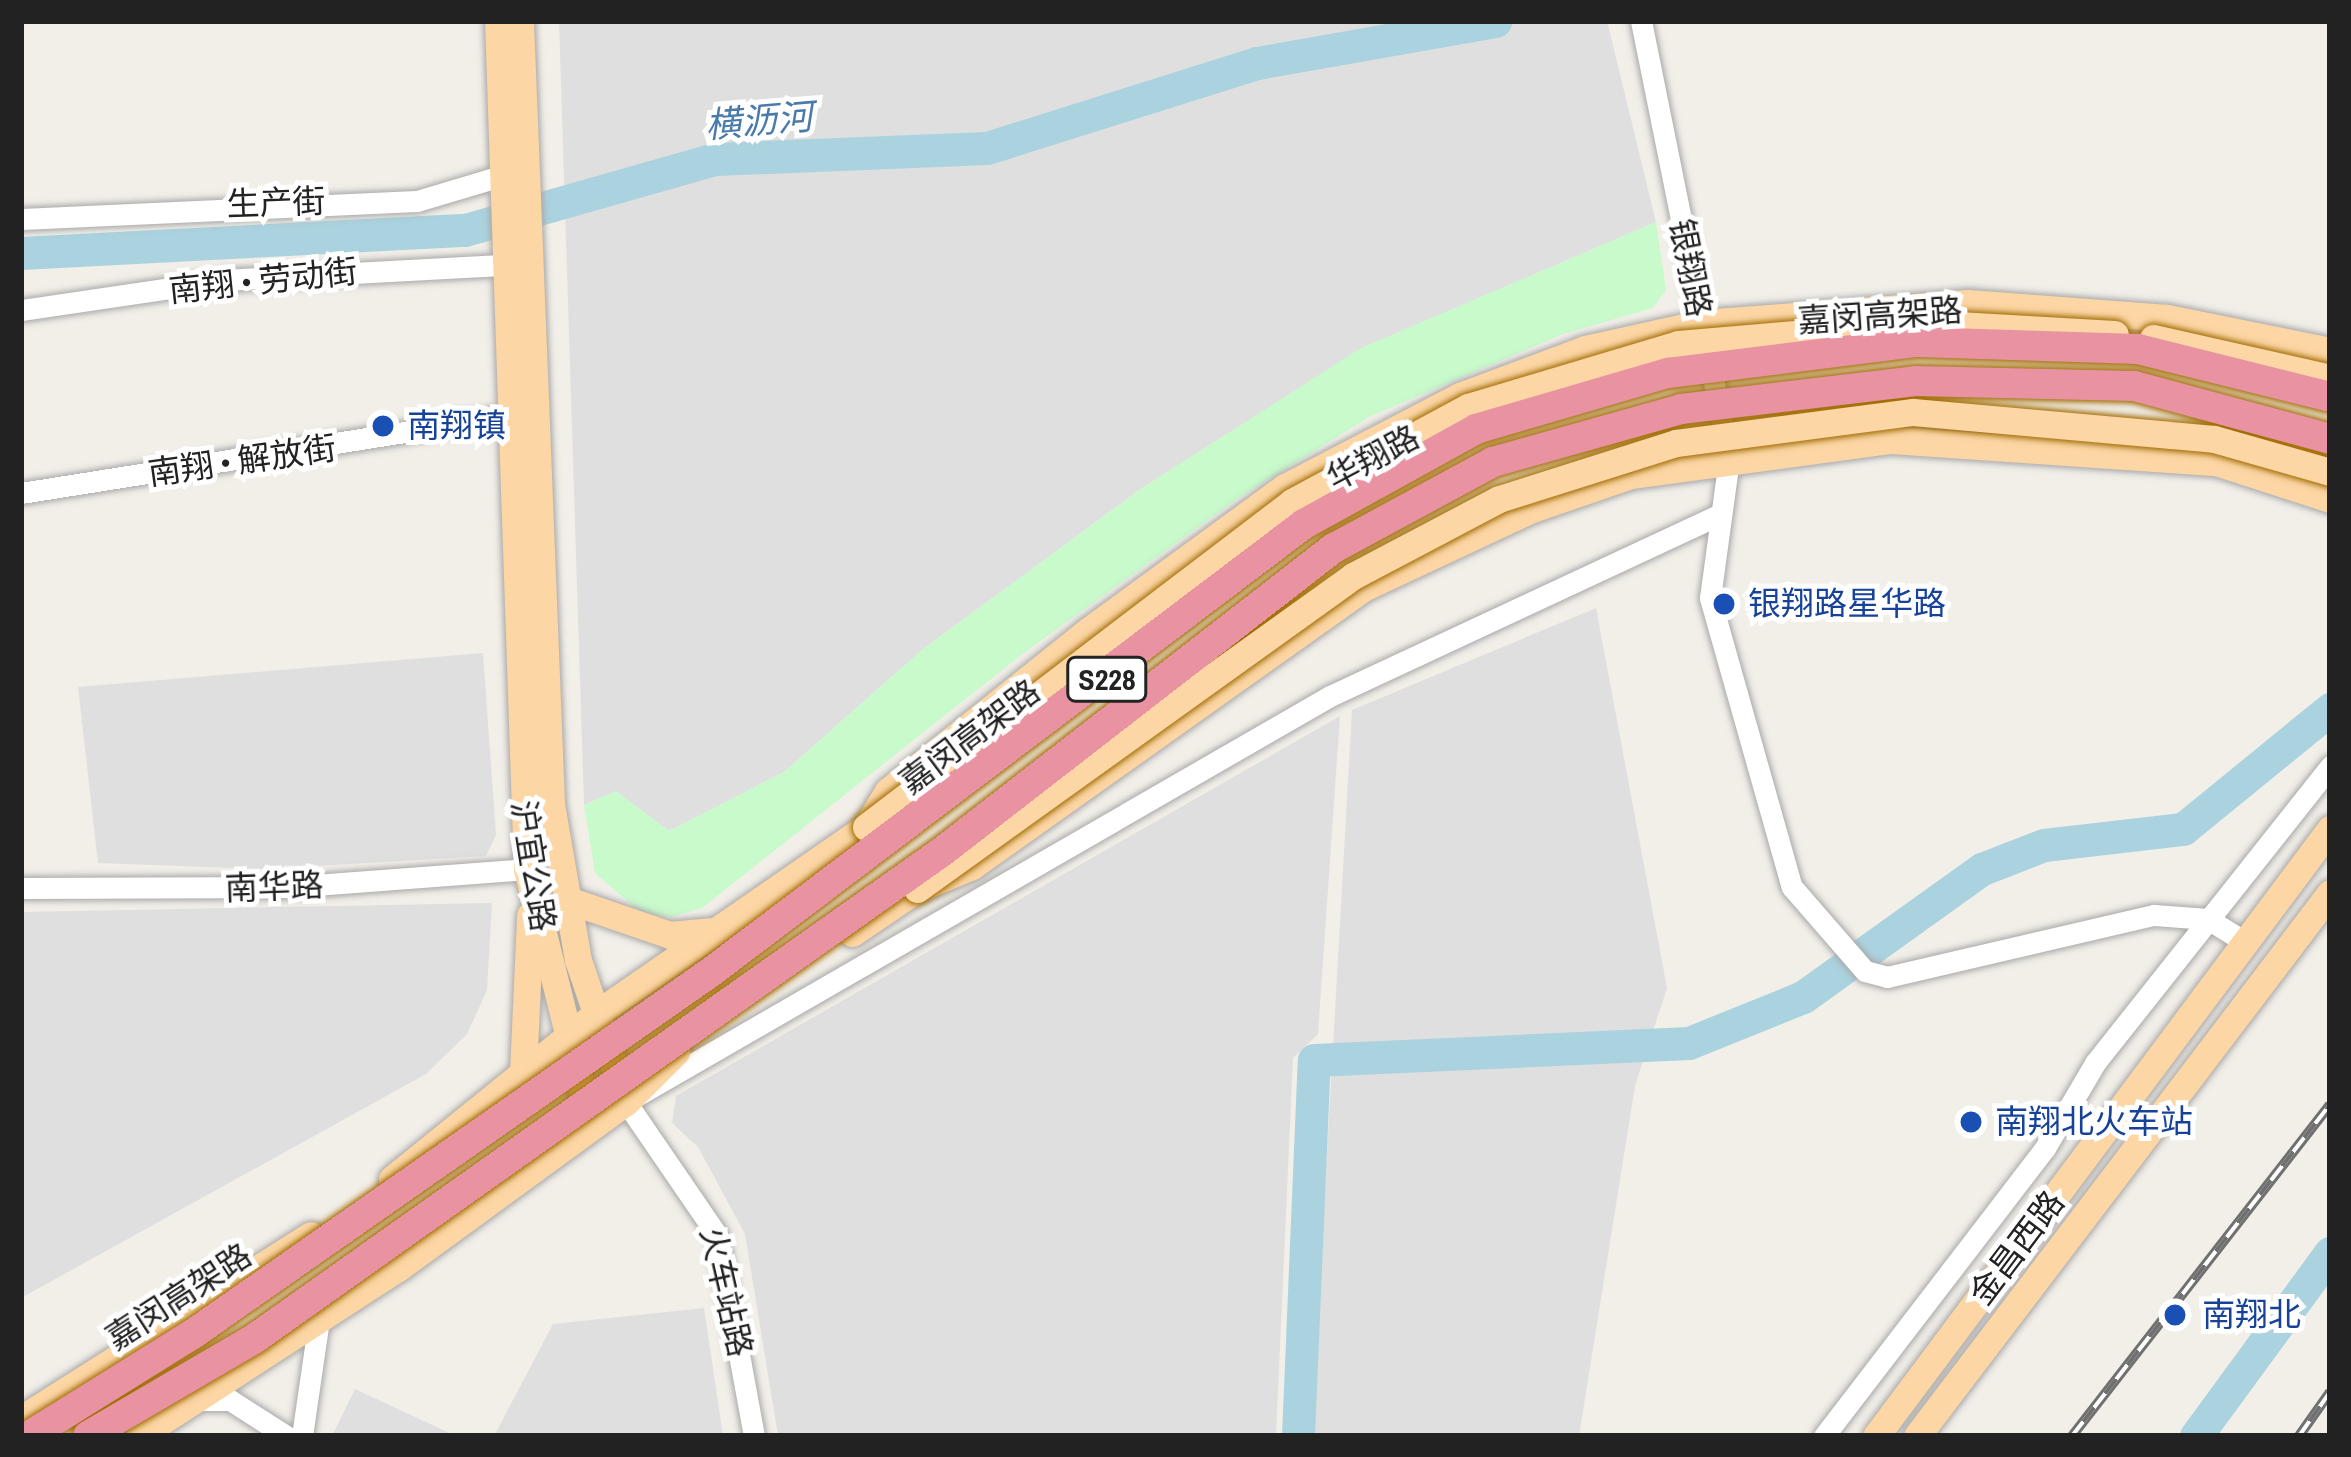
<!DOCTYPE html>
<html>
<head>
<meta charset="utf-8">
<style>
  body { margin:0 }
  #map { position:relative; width:2351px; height:1457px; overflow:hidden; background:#f2efe9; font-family:"Archivo Narrow","Noto Sans SC",sans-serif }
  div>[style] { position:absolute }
  .residential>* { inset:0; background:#e0dfdf }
  .park>* { inset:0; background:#c8facc }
  .river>* { height:33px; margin:-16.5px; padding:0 16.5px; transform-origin:16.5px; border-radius:16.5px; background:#aad3df }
  .roads { filter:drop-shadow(0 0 3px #a9a9a9) drop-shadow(0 0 3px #a9a9a9) }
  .minor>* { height:21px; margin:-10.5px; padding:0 10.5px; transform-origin:10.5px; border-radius:10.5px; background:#fff }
  .major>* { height:27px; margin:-13.5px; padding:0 13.5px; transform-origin:13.5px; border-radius:13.5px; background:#fcd6a4 }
  .rail>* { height:10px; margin-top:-5px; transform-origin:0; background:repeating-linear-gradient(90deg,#fff 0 18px,#707070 0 36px); box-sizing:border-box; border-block:3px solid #707070 }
  .bridges { filter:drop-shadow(0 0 3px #a06b00) drop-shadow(0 0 3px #a06b00) }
  .major-bridge>* { height:27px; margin:-13.5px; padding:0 13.5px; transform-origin:13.5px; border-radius:13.5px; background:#fcd6a4 }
  .highway-bridge>* { height:30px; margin:-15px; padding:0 15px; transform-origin:15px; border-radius:15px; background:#e892a2 }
  .dots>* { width:33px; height:33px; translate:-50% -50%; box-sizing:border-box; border:6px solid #fff; border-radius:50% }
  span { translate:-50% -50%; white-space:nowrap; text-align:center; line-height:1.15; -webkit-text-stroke:10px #fff; paint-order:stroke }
  .shield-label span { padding:3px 9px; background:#fff; border:3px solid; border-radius:9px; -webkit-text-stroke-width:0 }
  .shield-label { font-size:30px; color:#222; font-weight:700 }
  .street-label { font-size:33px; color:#222 }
  .transit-label { font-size:33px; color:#164399 }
  .left { translate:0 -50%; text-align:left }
  .water-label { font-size:36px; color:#4a7aab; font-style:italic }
  .frame { position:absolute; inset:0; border:24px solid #222; pointer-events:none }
</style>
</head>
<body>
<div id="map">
  <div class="residential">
    <i style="clip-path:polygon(559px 21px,1607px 21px,1656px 222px,1361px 349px,1142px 488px,923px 649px,784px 772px,669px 831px,616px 791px,584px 805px)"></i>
    <i style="clip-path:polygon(1596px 608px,1667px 988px,1635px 1086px,1579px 1436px,1311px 1436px,1352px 710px)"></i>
    <i style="clip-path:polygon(483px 653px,496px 835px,486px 856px,264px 869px,98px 863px,78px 687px)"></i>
    <i style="clip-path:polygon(1340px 716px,1318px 1034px,1293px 1058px,1276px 1436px,778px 1436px,745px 1234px,698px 1147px,672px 1123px,676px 1096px)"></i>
    <i style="clip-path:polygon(492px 903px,487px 990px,467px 1034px,426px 1074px,21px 1298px,21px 912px)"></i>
    <i style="clip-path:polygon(704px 1308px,723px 1436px,494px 1436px,553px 1324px)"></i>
    <i style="clip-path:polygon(355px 1389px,456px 1436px,332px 1436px)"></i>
  </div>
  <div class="park">
    <i style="clip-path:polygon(1656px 222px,1666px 290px,1653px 308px,1563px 334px,1369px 417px,1237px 499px,1021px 655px,702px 908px,671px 917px,640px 912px,595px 873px,584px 805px,616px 791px,669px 831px,784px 772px,923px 649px,1142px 488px,1361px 348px)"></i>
  </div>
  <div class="river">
    <i style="left:21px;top:253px;width:445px;rotate:-3deg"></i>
    <i style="left:465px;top:230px;width:260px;rotate:-15.9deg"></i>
    <i style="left:715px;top:159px;width:272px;rotate:-2.3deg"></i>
    <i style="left:987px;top:148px;width:283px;rotate:-17.5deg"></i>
    <i style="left:1257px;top:63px;width:242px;rotate:-10deg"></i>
    <i style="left:1298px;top:1436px;width:376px;rotate:-87.6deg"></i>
    <i style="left:1314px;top:1060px;width:375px;rotate:-2.6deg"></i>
    <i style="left:1689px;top:1043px;width:123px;rotate:-22deg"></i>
    <i style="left:1803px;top:997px;width:220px;rotate:-35.6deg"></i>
    <i style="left:1982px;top:869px;width:66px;rotate:-21.2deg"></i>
    <i style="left:2044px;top:845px;width:140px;rotate:-6.6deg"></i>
    <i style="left:2183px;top:829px;width:190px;rotate:-39.2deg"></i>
    <i style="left:2196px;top:1436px;width:227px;rotate:-53.8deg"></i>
  </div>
  <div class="roads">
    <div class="minor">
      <i style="left:1641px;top:21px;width:447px;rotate:78.6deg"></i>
      <i style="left:1729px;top:459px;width:140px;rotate:97.8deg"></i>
      <i style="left:1710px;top:598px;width:300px;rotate:74.2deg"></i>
      <i style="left:1792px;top:887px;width:111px;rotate:49deg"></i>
      <i style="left:1865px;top:971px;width:23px;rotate:15deg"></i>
      <i style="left:1887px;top:977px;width:274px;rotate:-13.1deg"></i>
      <i style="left:2154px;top:915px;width:54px;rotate:4.2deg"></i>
      <i style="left:2208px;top:919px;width:44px;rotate:31.9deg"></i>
      <i style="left:21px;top:219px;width:396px;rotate:-2.6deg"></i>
      <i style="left:417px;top:201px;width:101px;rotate:-16.6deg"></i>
      <i style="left:21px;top:310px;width:205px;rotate:-8.4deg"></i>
      <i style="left:224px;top:280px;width:281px;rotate:-3.1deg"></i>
      <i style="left:21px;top:493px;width:509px;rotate:-9.04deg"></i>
      <i style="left:21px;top:888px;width:267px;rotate:-0.2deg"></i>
      <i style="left:288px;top:887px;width:240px;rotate:-4.3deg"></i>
      <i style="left:195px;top:1400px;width:35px"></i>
      <i style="left:230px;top:1400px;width:67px;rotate:32.7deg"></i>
      <i style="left:302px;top:1436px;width:118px;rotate:-81.7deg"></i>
      <i style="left:754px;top:1436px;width:204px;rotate:-100.4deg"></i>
      <i style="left:717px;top:1235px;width:161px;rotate:-124.4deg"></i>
      <i style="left:626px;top:1102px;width:813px;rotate:-29.97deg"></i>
      <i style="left:1330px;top:696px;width:428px;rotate:-25deg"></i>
      <i style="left:1824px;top:1436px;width:363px;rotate:-52.5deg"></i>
      <i style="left:2045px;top:1148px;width:99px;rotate:-59.5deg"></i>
      <i style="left:2095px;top:1063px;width:379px;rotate:-51.6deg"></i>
    </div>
    <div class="major">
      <i style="left:498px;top:21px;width:848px;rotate:88.04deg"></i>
      <i style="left:527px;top:869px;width:261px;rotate:76deg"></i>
      <i style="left:520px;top:21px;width:784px;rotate:87.73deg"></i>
      <i style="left:551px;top:804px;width:158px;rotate:80.2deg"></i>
      <i style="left:578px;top:960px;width:146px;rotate:71.2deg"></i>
      <i style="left:565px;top:899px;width:111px;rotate:18.9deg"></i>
      <i style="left:670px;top:935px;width:42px;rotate:-5.4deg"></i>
      <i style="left:852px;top:933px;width:78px;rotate:-34.1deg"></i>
      <i style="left:917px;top:889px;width:60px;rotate:-22.7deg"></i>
      <i style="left:972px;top:866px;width:480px;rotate:-35.4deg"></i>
      <i style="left:1363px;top:588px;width:187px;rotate:-25.1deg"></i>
      <i style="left:1532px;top:509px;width:105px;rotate:-19deg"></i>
      <i style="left:1631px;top:475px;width:262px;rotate:-7.7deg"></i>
      <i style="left:1891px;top:440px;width:326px;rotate:3.9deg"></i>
      <i style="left:2216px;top:462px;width:120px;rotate:18deg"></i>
      <i style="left:523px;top:1072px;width:157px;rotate:-87.4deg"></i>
      <i style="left:392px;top:1179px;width:259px;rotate:-39deg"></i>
      <i style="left:593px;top:1016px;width:332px;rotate:-34.7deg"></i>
      <i style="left:866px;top:827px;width:42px;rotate:-58.6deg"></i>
      <i style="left:888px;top:791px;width:256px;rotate:-38.7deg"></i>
      <i style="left:1088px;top:631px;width:244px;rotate:-36.2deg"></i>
      <i style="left:1285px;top:487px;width:197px;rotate:-27.5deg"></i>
      <i style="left:1460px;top:396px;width:134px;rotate:-20.6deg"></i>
      <i style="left:1585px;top:349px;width:120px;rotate:-12.5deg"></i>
      <i style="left:1702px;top:323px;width:267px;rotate:-4.3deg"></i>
      <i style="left:1968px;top:303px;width:200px;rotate:4.3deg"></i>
      <i style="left:2167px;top:318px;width:166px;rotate:11.4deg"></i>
      <i style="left:21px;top:1419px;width:343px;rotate:-32.4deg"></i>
      <i style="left:139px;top:1436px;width:309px;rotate:-33deg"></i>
      <i style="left:398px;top:1268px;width:282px;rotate:-36.1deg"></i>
      <i style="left:626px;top:1102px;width:71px;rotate:-45deg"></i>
      <i style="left:1876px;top:1436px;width:758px;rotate:-53.21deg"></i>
      <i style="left:1917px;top:1436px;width:682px;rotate:-52.74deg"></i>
    </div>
  </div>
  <div class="rail">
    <i style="left:2072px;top:1436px;width:420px;rotate:-52.1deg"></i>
    <i style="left:2299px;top:1436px;width:54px;rotate:-54.8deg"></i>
  </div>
  <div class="bridges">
    <div class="major-bridge">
      <i style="left:2153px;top:338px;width:181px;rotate:12.7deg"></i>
      <i style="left:866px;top:827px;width:536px;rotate:-37.34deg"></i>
      <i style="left:1292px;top:502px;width:200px;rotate:-28.4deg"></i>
      <i style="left:1468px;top:407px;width:219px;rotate:-16.7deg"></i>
      <i style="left:1678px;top:344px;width:246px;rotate:-4.9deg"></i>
      <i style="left:1923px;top:323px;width:192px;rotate:3.3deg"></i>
      <i style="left:917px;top:889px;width:537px;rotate:-35.67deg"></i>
      <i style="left:1353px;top:576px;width:165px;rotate:-27.8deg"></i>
      <i style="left:1499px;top:499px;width:186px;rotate:-17.6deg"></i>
      <i style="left:1676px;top:443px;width:239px;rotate:-7.5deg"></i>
      <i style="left:1913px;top:412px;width:302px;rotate:5.1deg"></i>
      <i style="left:2214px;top:439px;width:121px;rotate:15.9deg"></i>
    </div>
    <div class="highway-bridge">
      <i style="left:29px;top:1436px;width:193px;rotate:-31.9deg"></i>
      <i style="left:193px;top:1334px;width:632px;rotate:-34.95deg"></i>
      <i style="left:711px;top:972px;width:743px;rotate:-37.07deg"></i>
      <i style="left:1304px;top:524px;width:196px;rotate:-28.9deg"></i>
      <i style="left:1476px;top:429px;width:200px;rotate:-16.3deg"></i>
      <i style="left:1668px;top:373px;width:251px;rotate:-7.1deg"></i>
      <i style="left:1917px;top:342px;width:221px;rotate:1.8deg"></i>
      <i style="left:2138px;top:349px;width:198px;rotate:14deg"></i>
      <i style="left:88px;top:1436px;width:192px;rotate:-30.3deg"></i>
      <i style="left:254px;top:1339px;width:844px;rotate:-35.31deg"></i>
      <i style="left:943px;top:851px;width:495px;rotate:-37.8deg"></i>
      <i style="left:1334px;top:548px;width:181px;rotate:-28.4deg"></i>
      <i style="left:1493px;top:462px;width:195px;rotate:-15.7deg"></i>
      <i style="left:1681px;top:409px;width:236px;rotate:-6.8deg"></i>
      <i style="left:1915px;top:381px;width:219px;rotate:1.3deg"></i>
      <i style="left:2134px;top:386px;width:203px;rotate:15.1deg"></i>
    </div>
  </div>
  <div class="dots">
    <i style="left:383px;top:426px;background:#1a4fb4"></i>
    <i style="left:1724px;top:604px;background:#1a4fb4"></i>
    <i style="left:1971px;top:1122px;background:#1a4fb4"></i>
    <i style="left:2175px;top:1315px;background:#1a4fb4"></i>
  </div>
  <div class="shield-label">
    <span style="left:1107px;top:679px">S228</span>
  </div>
  <div class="street-label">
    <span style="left:276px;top:203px;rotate:-2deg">生产街</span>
    <span style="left:1690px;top:268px;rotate:79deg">银翔路</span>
    <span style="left:263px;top:281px;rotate:-6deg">南翔 • 劳动街</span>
    <span style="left:1880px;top:316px;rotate:-4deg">嘉闵高架路</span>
    <span style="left:1373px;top:458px;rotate:-28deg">华翔路</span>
    <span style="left:242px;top:461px;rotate:-8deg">南翔 • 解放街</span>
    <span style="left:970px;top:737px;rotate:-37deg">嘉闵高架路</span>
    <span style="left:533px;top:866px;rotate:81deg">沪宜公路</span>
    <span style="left:274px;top:887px;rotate:-2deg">南华路</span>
    <span style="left:2017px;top:1248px;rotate:-53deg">金昌西路</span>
    <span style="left:726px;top:1292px;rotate:77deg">火车站路</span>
    <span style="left:179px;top:1297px;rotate:-33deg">嘉闵高架路</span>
  </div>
  <div class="transit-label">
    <span class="left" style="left:407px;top:426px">南翔镇</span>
    <span class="left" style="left:1748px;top:604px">银翔路星华路</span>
    <span class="left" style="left:1995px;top:1122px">南翔北火车站</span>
    <span class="left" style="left:2202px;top:1315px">南翔北</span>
  </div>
  <div class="water-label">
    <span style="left:759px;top:121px;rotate:-5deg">横沥河</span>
  </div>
  <div class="frame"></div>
</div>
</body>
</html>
